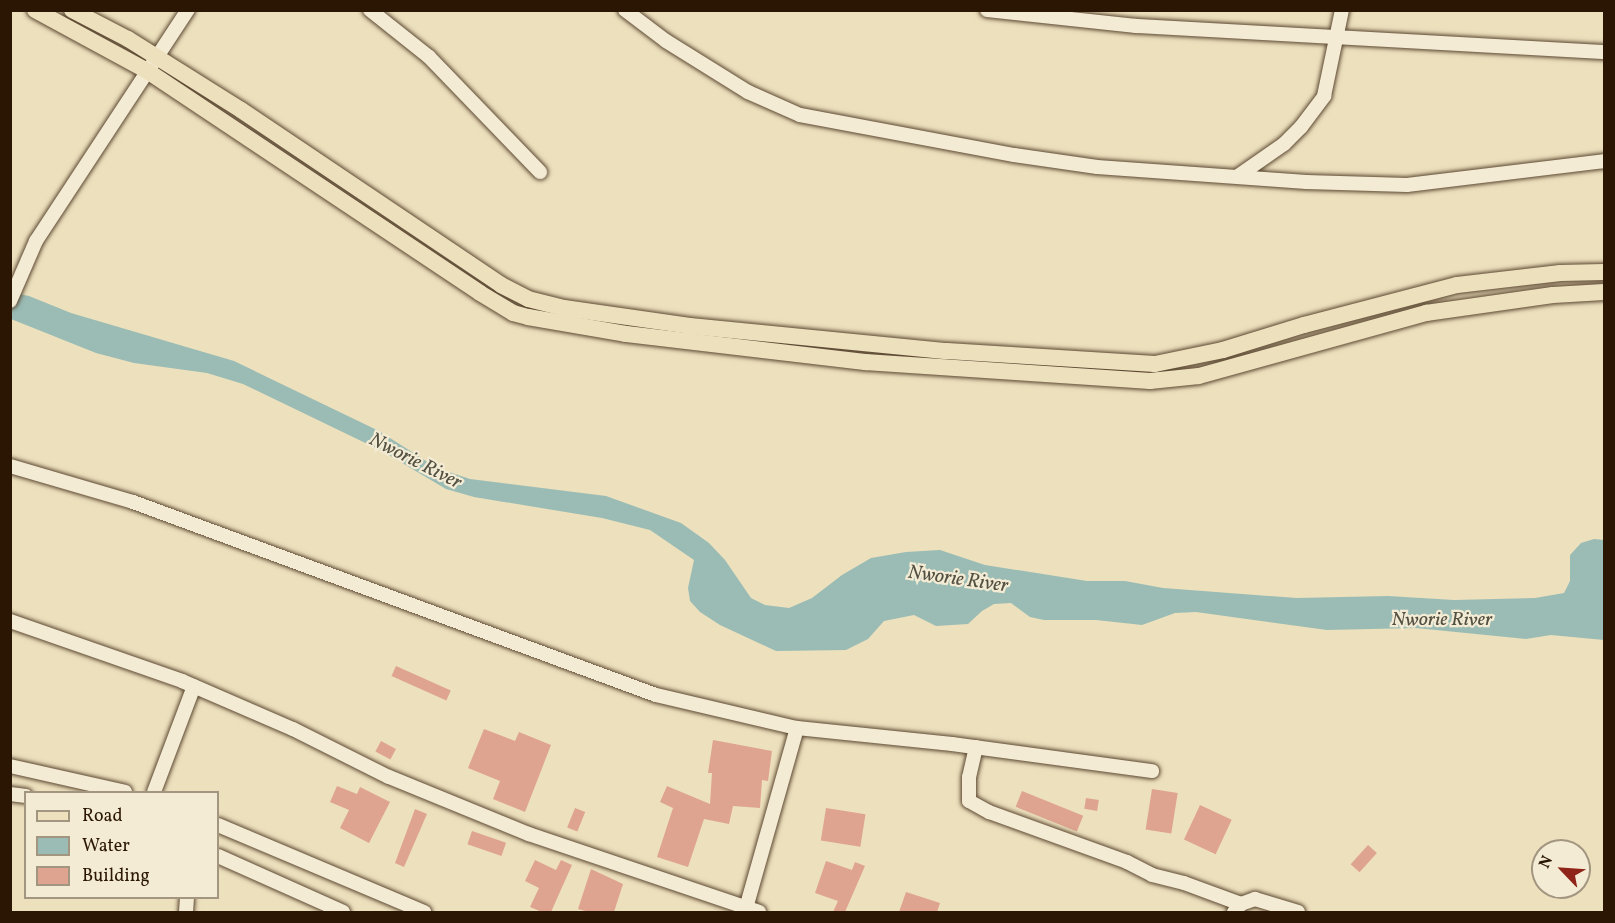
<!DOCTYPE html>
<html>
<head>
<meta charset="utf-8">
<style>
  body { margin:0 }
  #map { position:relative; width:1615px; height:923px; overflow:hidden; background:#ede0bd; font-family:Vollkorn,serif }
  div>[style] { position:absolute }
  .water>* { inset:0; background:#9abcb5 }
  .building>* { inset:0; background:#dea490; transform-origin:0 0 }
  .roads { filter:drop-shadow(0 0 2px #5c4832) drop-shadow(0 0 2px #5c4832) }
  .minor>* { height:14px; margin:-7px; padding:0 7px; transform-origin:7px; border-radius:7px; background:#f3ebd4 }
  .major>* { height:16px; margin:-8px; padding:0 8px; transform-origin:8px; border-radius:8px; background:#ede0bd }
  span { translate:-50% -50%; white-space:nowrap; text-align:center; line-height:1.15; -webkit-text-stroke:4.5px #f3ebd4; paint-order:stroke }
  .water-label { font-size:20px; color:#525042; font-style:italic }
  .frame { position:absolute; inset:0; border:12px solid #2b1604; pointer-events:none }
  .legend { position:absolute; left:24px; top:791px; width:195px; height:108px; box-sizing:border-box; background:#f3ebd4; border:2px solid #a39681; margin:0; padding:8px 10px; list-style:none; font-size:18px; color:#2b1604 }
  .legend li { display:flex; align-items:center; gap:12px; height:30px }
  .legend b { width:30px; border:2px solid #a39681 }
  .north { position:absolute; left:1531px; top:839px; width:60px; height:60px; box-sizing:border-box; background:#f3ebd4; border:2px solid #a39681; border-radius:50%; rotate:295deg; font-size:16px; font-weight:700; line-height:24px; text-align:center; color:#2b1604 }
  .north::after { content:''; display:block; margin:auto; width:21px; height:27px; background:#8f2418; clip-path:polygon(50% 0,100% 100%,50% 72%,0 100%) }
</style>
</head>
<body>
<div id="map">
  <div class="water">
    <i style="clip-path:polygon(10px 292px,29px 296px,71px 313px,234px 361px,379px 431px,437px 468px,470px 479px,606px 496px,681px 523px,709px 543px,725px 560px,751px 598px,765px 605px,789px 608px,812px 598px,842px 575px,871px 558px,906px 552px,940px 550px,985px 565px,1087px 581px,1125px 581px,1163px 588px,1297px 598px,1388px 596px,1454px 600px,1535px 598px,1564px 593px,1570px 581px,1570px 555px,1581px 543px,1594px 539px,1604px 540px,1604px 640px,1551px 635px,1526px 639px,1416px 628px,1327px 630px,1196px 612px,1175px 613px,1142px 625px,1096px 620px,1044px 620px,1030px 617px,1011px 603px,994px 604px,982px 611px,968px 624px,936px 626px,914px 615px,884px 621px,868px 639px,846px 650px,776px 651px,720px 625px,700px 612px,690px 601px,688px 588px,694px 560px,650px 530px,602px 518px,474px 497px,446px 489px,382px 451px,243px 384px,207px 373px,134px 363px,96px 353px,11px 319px)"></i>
  </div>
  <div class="building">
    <i style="left:396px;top:666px;width:60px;height:11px;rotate:24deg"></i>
    <i style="clip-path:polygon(484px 729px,515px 741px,519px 732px,551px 745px,525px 812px,493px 799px,500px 781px,468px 768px)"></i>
    <i style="clip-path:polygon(713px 740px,772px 751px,768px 781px,762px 780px,760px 808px,733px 806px,729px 824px,704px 819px,688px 867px,657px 857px,673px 808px,660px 802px,667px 786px,710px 804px,712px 773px,708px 773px)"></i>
    <i style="left:381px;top:741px;width:17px;height:12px;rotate:28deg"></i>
    <i style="clip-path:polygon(337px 786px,357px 794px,360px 787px,390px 802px,369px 843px,340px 828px,349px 810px,330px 802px)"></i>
    <i style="left:1152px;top:789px;width:26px;height:41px;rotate:9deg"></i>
    <i style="left:1022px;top:791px;width:66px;height:17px;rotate:22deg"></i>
    <i style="left:1086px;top:798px;width:13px;height:11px;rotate:9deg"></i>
    <i style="left:1200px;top:805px;width:35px;height:38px;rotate:25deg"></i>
    <i style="left:575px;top:808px;width:11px;height:21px;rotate:22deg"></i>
    <i style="left:826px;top:808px;width:40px;height:33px;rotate:9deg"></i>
    <i style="clip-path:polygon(415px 809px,427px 814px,404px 867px,395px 863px)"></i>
    <i style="left:472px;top:831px;width:36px;height:14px;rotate:19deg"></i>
    <i style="left:1368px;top:845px;width:12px;height:26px;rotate:42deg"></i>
    <i style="clip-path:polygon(535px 860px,556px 870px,561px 860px,572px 865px,551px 912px,542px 912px,530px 907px,539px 888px,525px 881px)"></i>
    <i style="clip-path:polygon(826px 861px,852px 870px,855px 862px,865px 866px,845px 912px,833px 912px,838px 901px,815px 893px)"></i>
    <i style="clip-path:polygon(591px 869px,623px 884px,614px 912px,589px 912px,578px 909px)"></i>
    <i style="clip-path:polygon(906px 892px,940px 903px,937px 912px,899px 912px)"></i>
  </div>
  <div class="roads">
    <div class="minor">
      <i style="left:370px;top:10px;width:75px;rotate:38.5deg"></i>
      <i style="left:429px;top:57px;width:160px;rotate:46deg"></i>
      <i style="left:625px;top:10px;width:51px;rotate:37.1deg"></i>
      <i style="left:666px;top:41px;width:97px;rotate:31.9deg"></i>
      <i style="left:748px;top:92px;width:57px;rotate:23.9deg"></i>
      <i style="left:800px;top:115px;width:218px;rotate:10.6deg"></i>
      <i style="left:1014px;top:155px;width:84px;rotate:8.2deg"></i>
      <i style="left:1097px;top:167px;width:210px;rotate:4.1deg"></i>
      <i style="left:1306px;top:182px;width:101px;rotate:1.7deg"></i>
      <i style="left:1407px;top:185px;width:198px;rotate:-6.9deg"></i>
      <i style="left:987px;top:10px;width:150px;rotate:6.1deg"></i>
      <i style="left:1136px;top:26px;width:469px;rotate:3.2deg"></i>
      <i style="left:1238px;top:176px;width:56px;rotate:-34.8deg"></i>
      <i style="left:1284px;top:144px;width:24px;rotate:-45deg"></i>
      <i style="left:1301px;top:127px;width:39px;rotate:-53deg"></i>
      <i style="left:1324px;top:96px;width:88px;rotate:-78.2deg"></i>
      <i style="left:10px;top:301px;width:65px;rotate:-66.6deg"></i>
      <i style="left:36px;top:241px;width:277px;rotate:-56.7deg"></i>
      <i style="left:10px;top:466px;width:128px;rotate:16.3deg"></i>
      <i style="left:133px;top:502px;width:557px;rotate:20.26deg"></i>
      <i style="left:656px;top:695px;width:145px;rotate:13.2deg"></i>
      <i style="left:797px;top:728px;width:187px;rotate:105.8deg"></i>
      <i style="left:10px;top:621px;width:182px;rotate:19.2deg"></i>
      <i style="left:182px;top:681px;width:121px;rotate:23.4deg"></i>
      <i style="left:293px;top:729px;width:107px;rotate:26.6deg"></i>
      <i style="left:389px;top:777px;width:151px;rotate:22.2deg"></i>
      <i style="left:529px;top:834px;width:243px;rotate:18.7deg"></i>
      <i style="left:797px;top:728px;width:156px;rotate:5.9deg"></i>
      <i style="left:952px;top:744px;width:202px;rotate:7.7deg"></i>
      <i style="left:976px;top:747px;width:31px;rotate:103deg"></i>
      <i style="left:969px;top:777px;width:24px;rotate:90deg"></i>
      <i style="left:969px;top:801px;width:23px;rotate:29deg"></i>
      <i style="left:989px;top:812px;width:147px;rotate:19.9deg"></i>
      <i style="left:1127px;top:862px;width:28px;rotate:27deg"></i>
      <i style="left:1152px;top:875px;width:33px;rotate:14deg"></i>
      <i style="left:1184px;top:883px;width:61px;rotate:20.2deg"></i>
      <i style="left:10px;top:766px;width:118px;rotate:12.7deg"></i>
      <i style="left:154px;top:792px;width:113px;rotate:-69.3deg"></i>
      <i style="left:10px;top:794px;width:16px;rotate:7deg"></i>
      <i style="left:218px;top:825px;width:224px;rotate:22.9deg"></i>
      <i style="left:218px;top:856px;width:137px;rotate:24.1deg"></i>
      <i style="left:186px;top:912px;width:14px;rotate:-86deg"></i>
      <i style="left:1234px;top:912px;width:11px;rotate:-49deg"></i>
      <i style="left:1241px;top:904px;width:15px;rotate:-20deg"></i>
      <i style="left:1255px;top:899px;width:45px;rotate:16.8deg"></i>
    </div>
    <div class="major">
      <i style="left:35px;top:10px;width:130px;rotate:28.5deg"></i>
      <i style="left:149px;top:72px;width:398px;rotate:33.7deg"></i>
      <i style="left:480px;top:293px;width:39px;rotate:31deg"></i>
      <i style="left:513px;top:313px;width:16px;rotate:15deg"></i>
      <i style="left:528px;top:317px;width:99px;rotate:9.8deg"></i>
      <i style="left:626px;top:334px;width:241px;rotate:6.7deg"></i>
      <i style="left:865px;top:362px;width:286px;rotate:3.8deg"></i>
      <i style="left:1150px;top:381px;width:49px;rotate:-5.8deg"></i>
      <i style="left:1199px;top:376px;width:236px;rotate:-15.5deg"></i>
      <i style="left:1426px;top:313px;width:128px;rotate:-8.1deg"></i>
      <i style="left:1553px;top:295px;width:51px;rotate:-3.4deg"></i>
      <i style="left:72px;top:10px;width:63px;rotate:27.4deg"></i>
      <i style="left:128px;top:39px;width:133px;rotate:32.1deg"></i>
      <i style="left:241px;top:110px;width:313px;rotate:33.9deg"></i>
      <i style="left:501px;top:285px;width:30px;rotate:27deg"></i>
      <i style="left:528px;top:299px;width:37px;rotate:14deg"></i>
      <i style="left:564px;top:308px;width:127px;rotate:8.1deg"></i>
      <i style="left:690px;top:326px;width:258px;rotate:5.6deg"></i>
      <i style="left:947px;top:351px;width:208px;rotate:3.6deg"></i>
      <i style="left:1155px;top:364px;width:69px;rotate:-11.6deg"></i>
      <i style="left:1223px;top:350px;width:85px;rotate:-17.2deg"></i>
      <i style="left:1304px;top:325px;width:158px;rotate:-14.7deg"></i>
      <i style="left:1457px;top:285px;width:104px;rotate:-6.6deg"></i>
      <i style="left:1560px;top:273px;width:44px;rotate:-1.3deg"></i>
    </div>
  </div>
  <div class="water-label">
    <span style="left:415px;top:462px;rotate:27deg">Nworie River</span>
    <span style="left:958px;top:580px;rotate:8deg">Nworie River</span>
    <span style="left:1442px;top:620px">Nworie River</span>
  </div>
  <div class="frame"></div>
  <ul class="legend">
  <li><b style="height:8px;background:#ede0bd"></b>Road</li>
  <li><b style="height:16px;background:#9abcb5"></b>Water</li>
  <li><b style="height:16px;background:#dea490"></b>Building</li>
  </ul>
  <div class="north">N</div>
</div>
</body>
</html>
